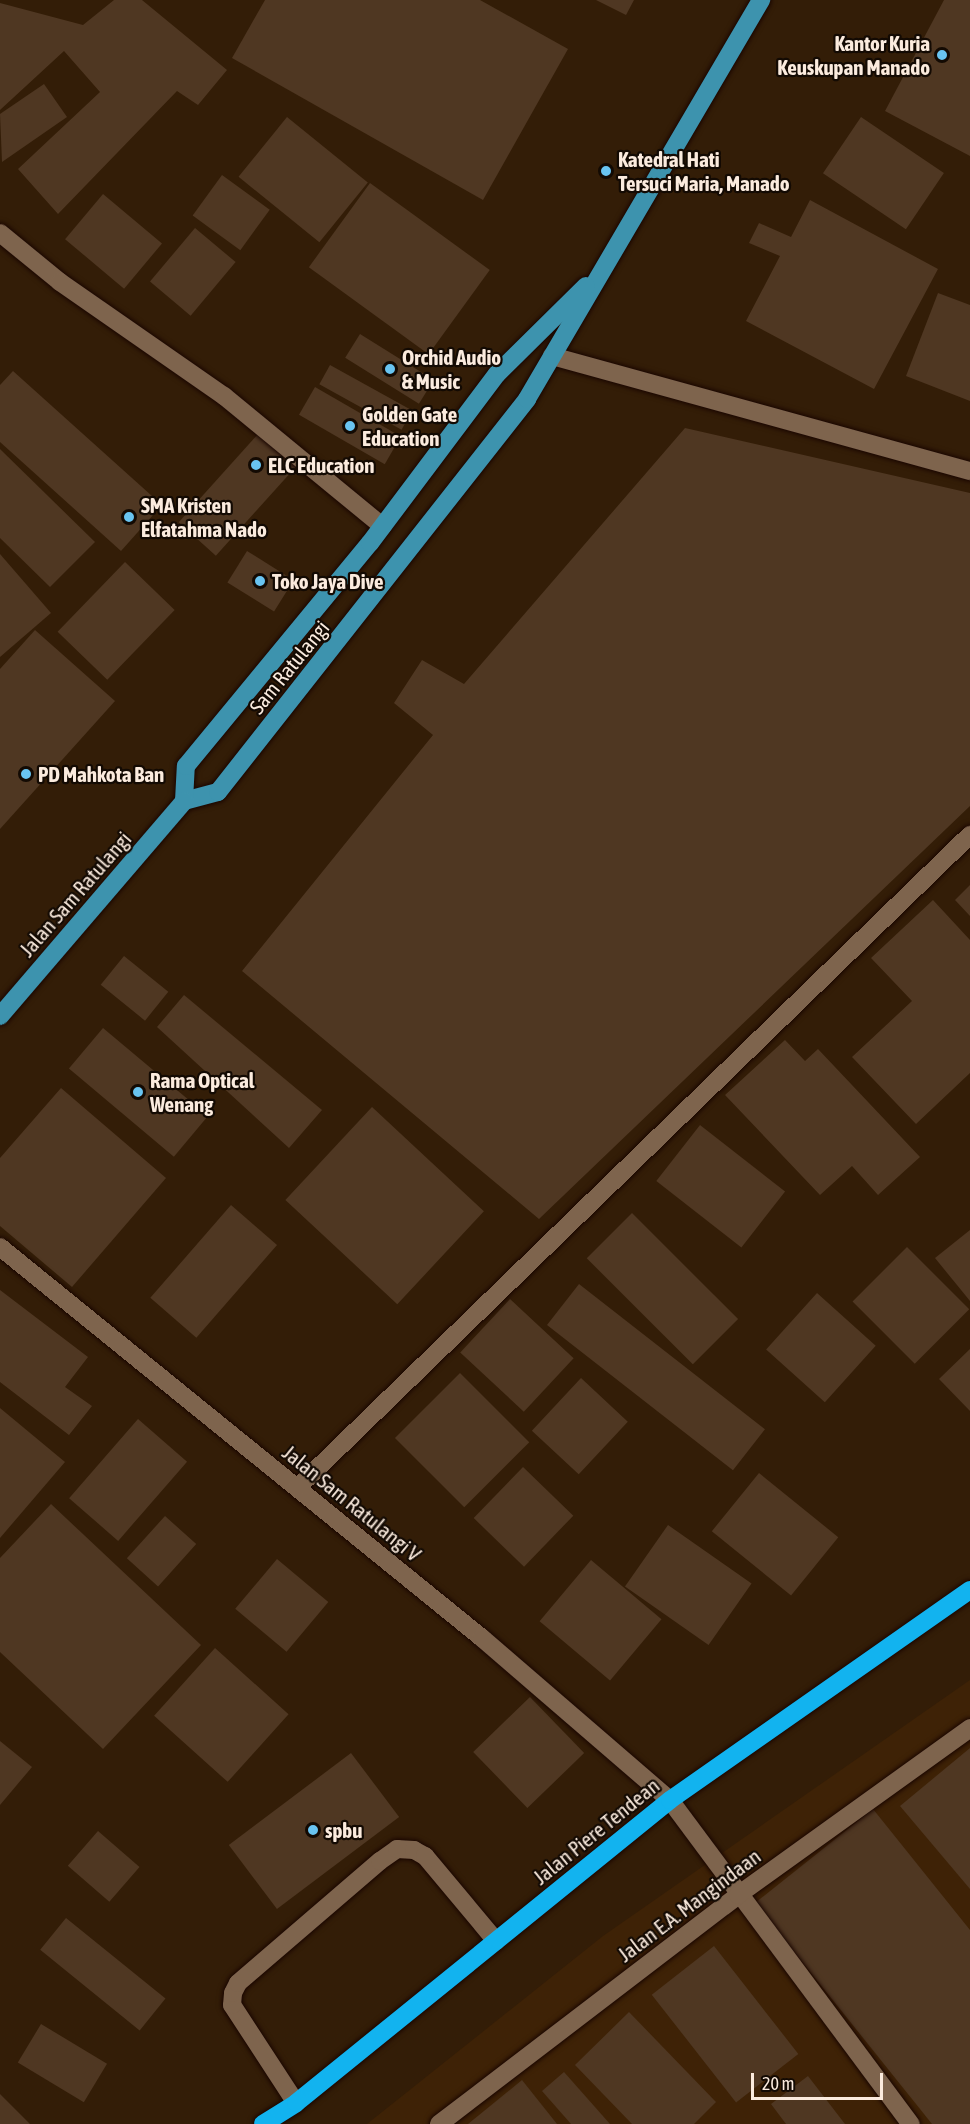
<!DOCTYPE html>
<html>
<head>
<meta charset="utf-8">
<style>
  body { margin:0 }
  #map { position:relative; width:970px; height:2124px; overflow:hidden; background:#331d07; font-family:"Asap Condensed",sans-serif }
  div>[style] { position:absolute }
  .built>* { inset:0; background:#3e2206 }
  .building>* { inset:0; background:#4f3722; transform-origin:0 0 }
  .roads { filter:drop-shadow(0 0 2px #1a0600) drop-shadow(0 0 2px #1a0600) }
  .minor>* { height:18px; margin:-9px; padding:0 9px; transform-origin:9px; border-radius:9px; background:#7e644d }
  .major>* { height:18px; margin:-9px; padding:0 9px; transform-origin:9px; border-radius:9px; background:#3d93ae }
  .highway>* { height:18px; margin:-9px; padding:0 9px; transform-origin:9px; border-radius:9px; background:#12b3ef }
  .dots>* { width:16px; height:16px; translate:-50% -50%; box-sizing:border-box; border:3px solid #130a03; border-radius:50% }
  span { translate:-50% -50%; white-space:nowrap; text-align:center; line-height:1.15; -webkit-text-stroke:4.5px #130a03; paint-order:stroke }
  .poi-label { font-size:21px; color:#fbebde; font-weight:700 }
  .right { translate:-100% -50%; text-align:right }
  .left { translate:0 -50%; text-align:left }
  .street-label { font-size:21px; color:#fbebde }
  .scale { position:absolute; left:751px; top:2073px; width:132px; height:27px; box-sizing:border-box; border:3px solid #fbebde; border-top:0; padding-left:8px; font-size:18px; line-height:21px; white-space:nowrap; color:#fbebde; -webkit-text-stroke:4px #130a03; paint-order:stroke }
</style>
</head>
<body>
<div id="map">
  <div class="built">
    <i style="clip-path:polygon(970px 1680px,970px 2124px,367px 2124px,603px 1936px)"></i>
  </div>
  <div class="building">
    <i style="clip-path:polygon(114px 0,142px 0,227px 70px,198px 105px,177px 91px,58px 214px,18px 169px,100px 92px,64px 51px,0 110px,0 3px,83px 25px)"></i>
    <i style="clip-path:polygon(265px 0,480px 0,568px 49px,483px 200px,232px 58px)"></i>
    <i style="clip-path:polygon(596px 0,634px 0,626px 15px)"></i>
    <i style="clip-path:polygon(944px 0,970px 0,970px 156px,885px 111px)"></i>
    <i style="clip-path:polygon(44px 84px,67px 117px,2px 162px,0 114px)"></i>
    <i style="left:287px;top:117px;width:104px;height:77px;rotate:39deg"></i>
    <i style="left:861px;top:117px;width:100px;height:68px;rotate:34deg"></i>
    <i style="left:222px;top:175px;width:59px;height:50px;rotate:36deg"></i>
    <i style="left:370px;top:183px;width:148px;height:104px;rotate:36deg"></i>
    <i style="left:103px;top:194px;width:77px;height:59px;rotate:40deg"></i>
    <i style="clip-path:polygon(810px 200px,938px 269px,874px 389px,746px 321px,780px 256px,749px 243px,759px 223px,791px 237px)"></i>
    <i style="left:195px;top:228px;width:53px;height:70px;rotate:40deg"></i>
    <i style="clip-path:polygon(938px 293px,970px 305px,970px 401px,906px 376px)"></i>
    <i style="left:360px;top:334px;width:87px;height:28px;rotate:32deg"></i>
    <i style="left:330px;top:365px;width:94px;height:22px;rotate:29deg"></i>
    <i style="clip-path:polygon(13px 371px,162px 505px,121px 551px,0 442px,0 385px)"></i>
    <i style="left:315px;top:387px;width:99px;height:32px;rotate:30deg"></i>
    <i style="clip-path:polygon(685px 428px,970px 493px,970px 806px,539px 1219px,242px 971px,433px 735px,394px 703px,422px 660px,464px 684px)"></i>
    <i style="left:259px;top:433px;width:50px;height:120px;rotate:42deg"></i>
    <i style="clip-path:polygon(0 449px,95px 542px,50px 587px,0 538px)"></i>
    <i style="left:247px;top:551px;width:55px;height:37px;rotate:32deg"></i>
    <i style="clip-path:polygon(0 554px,51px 613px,0 657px)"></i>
    <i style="left:125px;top:562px;width:69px;height:97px;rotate:44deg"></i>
    <i style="clip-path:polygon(35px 630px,115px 701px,0 829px,0 669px)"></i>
    <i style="clip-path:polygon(970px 885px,970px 916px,955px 900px)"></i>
    <i style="clip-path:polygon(933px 900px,970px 940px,970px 1073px,916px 1124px,852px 1057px,912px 1001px,871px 958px)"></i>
    <i style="left:124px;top:956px;width:57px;height:37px;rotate:39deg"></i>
    <i style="clip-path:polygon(184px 995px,322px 1110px,289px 1148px,157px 1027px)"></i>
    <i style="left:103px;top:1028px;width:137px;height:53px;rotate:40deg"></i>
    <i style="clip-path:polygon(785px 1040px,805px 1061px,818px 1049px,920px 1157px,878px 1195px,852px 1166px,820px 1195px,725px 1095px)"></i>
    <i style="clip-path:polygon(61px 1088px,166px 1178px,72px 1287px,0 1226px,0 1158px)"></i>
    <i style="left:372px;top:1107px;width:153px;height:127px;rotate:43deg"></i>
    <i style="left:700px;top:1125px;width:108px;height:71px;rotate:38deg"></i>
    <i style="left:231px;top:1205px;width:61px;height:123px;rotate:41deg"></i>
    <i style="left:632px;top:1213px;width:150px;height:64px;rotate:45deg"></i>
    <i style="clip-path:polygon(970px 1230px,970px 1301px,935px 1258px)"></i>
    <i style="left:907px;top:1247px;width:88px;height:77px;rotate:45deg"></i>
    <i style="left:579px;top:1284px;width:236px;height:52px;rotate:38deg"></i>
    <i style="clip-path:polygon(0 1290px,88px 1357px,65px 1387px,92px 1406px,69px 1435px,0 1382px)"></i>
    <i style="left:817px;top:1293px;width:79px;height:76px;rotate:42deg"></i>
    <i style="left:510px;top:1299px;width:87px;height:73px;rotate:43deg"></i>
    <i style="clip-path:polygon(970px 1349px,970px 1411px,939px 1379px)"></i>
    <i style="left:460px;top:1373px;width:98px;height:92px;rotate:45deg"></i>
    <i style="left:581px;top:1378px;width:64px;height:72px;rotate:43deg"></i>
    <i style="clip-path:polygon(0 1408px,65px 1462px,0 1538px)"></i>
    <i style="left:138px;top:1419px;width:65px;height:105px;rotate:41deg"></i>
    <i style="left:523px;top:1467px;width:70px;height:71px;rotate:44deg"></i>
    <i style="left:759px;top:1473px;width:102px;height:75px;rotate:39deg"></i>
    <i style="clip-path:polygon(51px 1504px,201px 1645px,103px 1749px,0 1652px,0 1558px)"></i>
    <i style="left:165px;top:1516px;width:42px;height:57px;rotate:42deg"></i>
    <i style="left:668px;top:1525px;width:102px;height:75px;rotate:35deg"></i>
    <i style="left:277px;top:1559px;width:67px;height:65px;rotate:40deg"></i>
    <i style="left:591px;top:1560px;width:92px;height:80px;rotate:40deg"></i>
    <i style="left:215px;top:1648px;width:99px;height:91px;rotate:42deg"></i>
    <i style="left:530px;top:1697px;width:78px;height:79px;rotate:46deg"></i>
    <i style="clip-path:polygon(0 1741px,32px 1767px,0 1805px)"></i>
    <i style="clip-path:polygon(970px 1748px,970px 1889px,900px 1806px)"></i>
    <i style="left:351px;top:1753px;width:80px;height:153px;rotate:53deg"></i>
    <i style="clip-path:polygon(873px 1809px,970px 1930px,970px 2124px,932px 2124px,755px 1903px)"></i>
    <i style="left:98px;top:1831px;width:55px;height:46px;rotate:41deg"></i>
    <i style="left:66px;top:1918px;width:128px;height:41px;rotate:39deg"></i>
    <i style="left:714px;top:1946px;width:137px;height:79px;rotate:52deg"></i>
    <i style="clip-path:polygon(629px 2012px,716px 2102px,694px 2124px,632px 2124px,575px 2065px)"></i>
    <i style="left:41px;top:2024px;width:77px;height:45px;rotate:31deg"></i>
    <i style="clip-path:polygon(564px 2072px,610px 2124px,571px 2124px,542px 2091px)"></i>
    <i style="clip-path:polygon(808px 2076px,845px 2124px,786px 2124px,771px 2104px)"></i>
    <i style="clip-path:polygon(522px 2080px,557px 2124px,468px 2124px)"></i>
    <i style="clip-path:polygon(0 2094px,30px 2124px,0 2124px)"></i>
  </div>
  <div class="roads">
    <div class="minor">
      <i style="left:0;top:233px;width:77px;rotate:39.2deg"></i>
      <i style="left:60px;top:282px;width:200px;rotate:34.8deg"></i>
      <i style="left:224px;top:396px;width:205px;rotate:39.4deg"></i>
      <i style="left:552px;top:356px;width:434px;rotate:15.4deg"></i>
      <i style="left:0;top:1247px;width:621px;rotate:39.05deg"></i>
      <i style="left:482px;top:1638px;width:248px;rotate:40.8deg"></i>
      <i style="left:670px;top:1800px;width:404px;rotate:53.4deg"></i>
      <i style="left:297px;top:1488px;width:938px;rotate:-44.14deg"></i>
      <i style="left:296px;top:2103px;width:117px;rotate:-123.1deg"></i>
      <i style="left:232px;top:2005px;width:12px;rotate:-85deg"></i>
      <i style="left:233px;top:1993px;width:11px;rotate:-63deg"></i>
      <i style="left:238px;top:1983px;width:187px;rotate:-40.7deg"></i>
      <i style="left:380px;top:1861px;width:21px;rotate:-35deg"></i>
      <i style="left:397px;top:1849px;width:17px;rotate:3deg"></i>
      <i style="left:414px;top:1850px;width:13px;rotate:29deg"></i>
      <i style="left:425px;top:1856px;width:111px;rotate:50.1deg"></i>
      <i style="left:439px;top:2124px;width:377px;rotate:-37.4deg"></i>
      <i style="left:738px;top:1895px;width:286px;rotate:-35.7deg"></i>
    </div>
    <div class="major">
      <i style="left:184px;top:801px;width:35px;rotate:-15deg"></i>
      <i style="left:218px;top:792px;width:500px;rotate:-51.8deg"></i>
      <i style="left:527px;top:399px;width:463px;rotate:-59.6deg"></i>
      <i style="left:184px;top:801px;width:35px;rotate:-87deg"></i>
      <i style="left:186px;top:766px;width:289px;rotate:-50.5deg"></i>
      <i style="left:370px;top:543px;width:211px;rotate:-53.1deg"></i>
      <i style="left:497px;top:374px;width:125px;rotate:-44.7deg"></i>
      <i style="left:0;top:1016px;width:283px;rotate:-49.4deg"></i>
    </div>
    <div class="highway">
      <i style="left:263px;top:2124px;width:39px;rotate:-32deg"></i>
      <i style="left:296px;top:2103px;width:481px;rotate:-39deg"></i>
      <i style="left:670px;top:1800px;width:366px;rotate:-35deg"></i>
    </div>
  </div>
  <div class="dots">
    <i style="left:942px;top:55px;background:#69c4f1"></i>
    <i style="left:606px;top:171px;background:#69c4f1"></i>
    <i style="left:390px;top:369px;background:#69c4f1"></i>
    <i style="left:350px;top:426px;background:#69c4f1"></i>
    <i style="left:256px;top:465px;background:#69c4f1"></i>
    <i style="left:129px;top:517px;background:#69c4f1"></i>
    <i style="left:260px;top:581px;background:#69c4f1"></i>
    <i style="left:26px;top:774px;background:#69c4f1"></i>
    <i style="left:138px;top:1092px;background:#69c4f1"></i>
    <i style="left:313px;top:1830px;background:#69c4f1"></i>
  </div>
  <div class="poi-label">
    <span class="right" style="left:930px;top:55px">Kantor Kuria<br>Keuskupan Manado</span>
    <span class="left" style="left:618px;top:171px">Katedral Hati<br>Tersuci Maria, Manado</span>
    <span class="left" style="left:402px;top:369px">Orchid Audio<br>&amp; Music</span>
    <span class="left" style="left:362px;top:426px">Golden Gate<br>Education</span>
    <span class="left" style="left:268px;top:465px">ELC Education</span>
    <span class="left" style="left:141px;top:517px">SMA Kristen<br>Elfatahma Nado</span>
    <span class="left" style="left:272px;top:581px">Toko Jaya Dive</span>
    <span class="left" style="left:38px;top:774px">PD Mahkota Ban</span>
    <span class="left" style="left:150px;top:1092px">Rama Optical<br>Wenang</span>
    <span class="left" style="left:325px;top:1830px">spbu</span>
  </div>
  <div class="street-label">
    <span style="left:289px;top:667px;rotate:-51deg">Sam Ratulangi</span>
    <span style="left:75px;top:894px;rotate:-49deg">Jalan Sam Ratulangi</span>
    <span style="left:352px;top:1503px;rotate:39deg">Jalan Sam Ratulangi V</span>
    <span style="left:596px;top:1831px;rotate:-39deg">Jalan Piere Tendean</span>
    <span style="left:689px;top:1905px;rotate:-37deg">Jalan E.A. Mangindaan</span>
  </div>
  <div class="scale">20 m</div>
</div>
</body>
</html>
